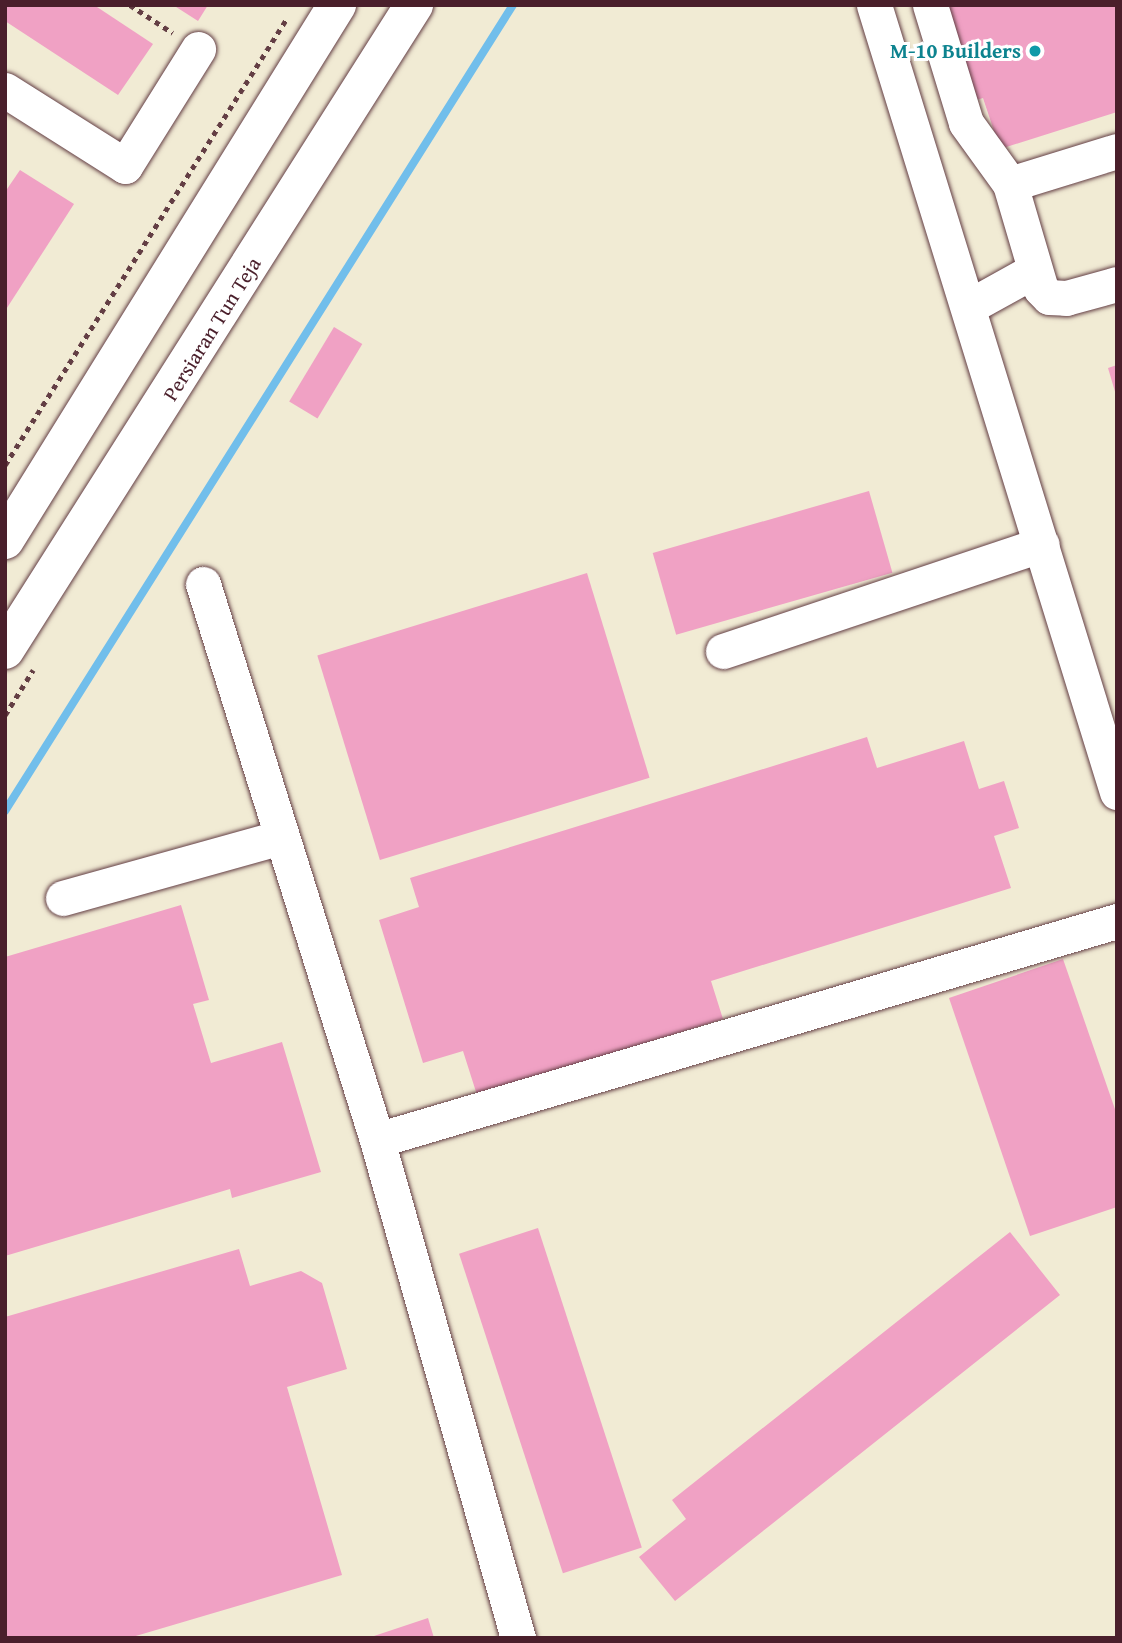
<!DOCTYPE html>
<html>
<head>
<meta charset="utf-8">
<style>
  body { margin:0 }
  #map { position:relative; width:1122px; height:1643px; overflow:hidden; background:#f1ebd4; font-family:"Gentium Book Plus",serif }
  div>[style] { position:absolute }
  .stream>* { height:8px; margin:-4px; padding:0 4px; transform-origin:4px; border-radius:4px; background:#71beeb }
  .building>* { inset:0; background:#f0a1c4; transform-origin:0 0 }
  .path>* { height:4.5px; margin-top:-2.25px; transform-origin:0; background:repeating-linear-gradient(90deg,#633e44 0 5px,transparent 0 10px) }
  .roads { filter:drop-shadow(0 0 2px #633e44) drop-shadow(0 0 2px #633e44) }
  .minor>* { height:35px; margin:-17.5px; padding:0 17.5px; transform-origin:17.5px; border-radius:17.5px; background:#fff }
  .major>* { height:38px; margin:-19px; padding:0 19px; transform-origin:19px; border-radius:19px; background:#fff }
  .dots>* { width:19px; height:19px; translate:-50% -50%; box-sizing:border-box; border:4px solid #fff; border-radius:50% }
  span { translate:-50% -50%; white-space:nowrap; text-align:center; line-height:1.15; -webkit-text-stroke:6px #fff; paint-order:stroke }
  .culture-label { font-size:21px; color:#0d838f; font-weight:700 }
  .right { translate:-100% -50%; text-align:right }
  .street-label { font-size:21px; color:#4a1f2b }
  .frame { position:absolute; inset:0; border:7px solid #4a1f2b; pointer-events:none }
</style>
</head>
<body>
<div id="map">
  <div class="stream">
    <i style="left:5px;top:811px;width:953px;rotate:-57.78deg"></i>
  </div>
  <div class="building">
    <i style="clip-path:polygon(5px 5px,94px 5px,153px 44px,118px 95px,5px 21px)"></i>
    <i style="clip-path:polygon(173px 5px,208px 5px,198px 21px)"></i>
    <i style="clip-path:polygon(939px 5px,1117px 5px,1117px 112px,1000px 149px,983px 98px,970px 102px)"></i>
    <i style="clip-path:polygon(20px 170px,74px 204px,5px 311px,5px 192px)"></i>
    <i style="left:334px;top:327px;width:33px;height:87px;rotate:31deg"></i>
    <i style="clip-path:polygon(1117px 365px,1117px 395px,1116px 395px,1108px 368px)"></i>
    <i style="left:869px;top:491px;width:85px;height:225px;rotate:74deg"></i>
    <i style="left:587px;top:573px;width:214px;height:282px;rotate:73deg"></i>
    <i style="clip-path:polygon(867px 737px,877px 768px,964px 741px,979px 789px,1004px 781px,1019px 828px,994px 836px,1011px 888px,711px 981px,723px 1019px,477px 1095px,463px 1051px,423px 1063px,379px 920px,419px 907px,410px 878px)"></i>
    <i style="clip-path:polygon(181px 905px,209px 1000px,193px 1004px,211px 1063px,282px 1042px,321px 1172px,232px 1198px,230px 1189px,5px 1256px,5px 957px)"></i>
    <i style="clip-path:polygon(1063px 959px,1117px 1115px,1117px 1207px,1030px 1236px,949px 998px)"></i>
    <i style="left:538px;top:1228px;width:336px;height:83px;rotate:72deg"></i>
    <i style="clip-path:polygon(1010px 1232px,1060px 1295px,675px 1601px,639px 1557px,686px 1519px,672px 1500px)"></i>
    <i style="clip-path:polygon(239px 1249px,250px 1286px,301px 1271px,322px 1283px,347px 1369px,287px 1387px,342px 1575px,129px 1638px,5px 1638px,5px 1317px)"></i>
    <i style="clip-path:polygon(428px 1618px,434px 1638px,371px 1638px,371px 1637px)"></i>
  </div>
  <div class="path">
    <i style="left:130px;top:5px;width:51px;rotate:33.1deg"></i>
    <i style="left:5px;top:465px;width:529px;rotate:-57.75deg"></i>
    <i style="left:5px;top:715px;width:53px;rotate:-58.1deg"></i>
  </div>
  <div class="roads">
    <div class="minor">
      <i style="left:874px;top:5px;width:824px;rotate:72.84deg"></i>
      <i style="left:930px;top:5px;width:123px;rotate:73deg"></i>
      <i style="left:966px;top:123px;width:75px;rotate:54.2deg"></i>
      <i style="left:5px;top:90px;width:142px;rotate:32.3deg"></i>
      <i style="left:125px;top:166px;width:138px;rotate:-58deg"></i>
      <i style="left:1117px;top:151px;width:112px;rotate:162.9deg"></i>
      <i style="left:1010px;top:184px;width:109px;rotate:73.6deg"></i>
      <i style="left:1041px;top:289px;width:11px;rotate:45deg"></i>
      <i style="left:1049px;top:297px;width:17px;rotate:3deg"></i>
      <i style="left:1066px;top:298px;width:53px;rotate:-15.4deg"></i>
      <i style="left:970px;top:306px;width:74px;rotate:-29deg"></i>
      <i style="left:203px;top:584px;width:583px;rotate:72.62deg"></i>
      <i style="left:377px;top:1140px;width:518px;rotate:74.19deg"></i>
      <i style="left:723px;top:651px;width:336px;rotate:-18.5deg"></i>
      <i style="left:63px;top:898px;width:227px;rotate:-15.6deg"></i>
      <i style="left:377px;top:1140px;width:772px;rotate:-16.49deg"></i>
    </div>
    <div class="major">
      <i style="left:5px;top:540px;width:630px;rotate:-58.18deg"></i>
      <i style="left:5px;top:650px;width:764px;rotate:-57.62deg"></i>
    </div>
  </div>
  <div class="dots">
    <i style="left:1035px;top:51px;background:#0f9aa8"></i>
  </div>
  <div class="culture-label">
    <span class="right" style="left:1021px;top:51px">M-10 Builders</span>
  </div>
  <div class="street-label">
    <span style="left:212px;top:329px;rotate:-58deg">Persiaran Tun Teja</span>
  </div>
  <div class="frame"></div>
</div>
</body>
</html>
